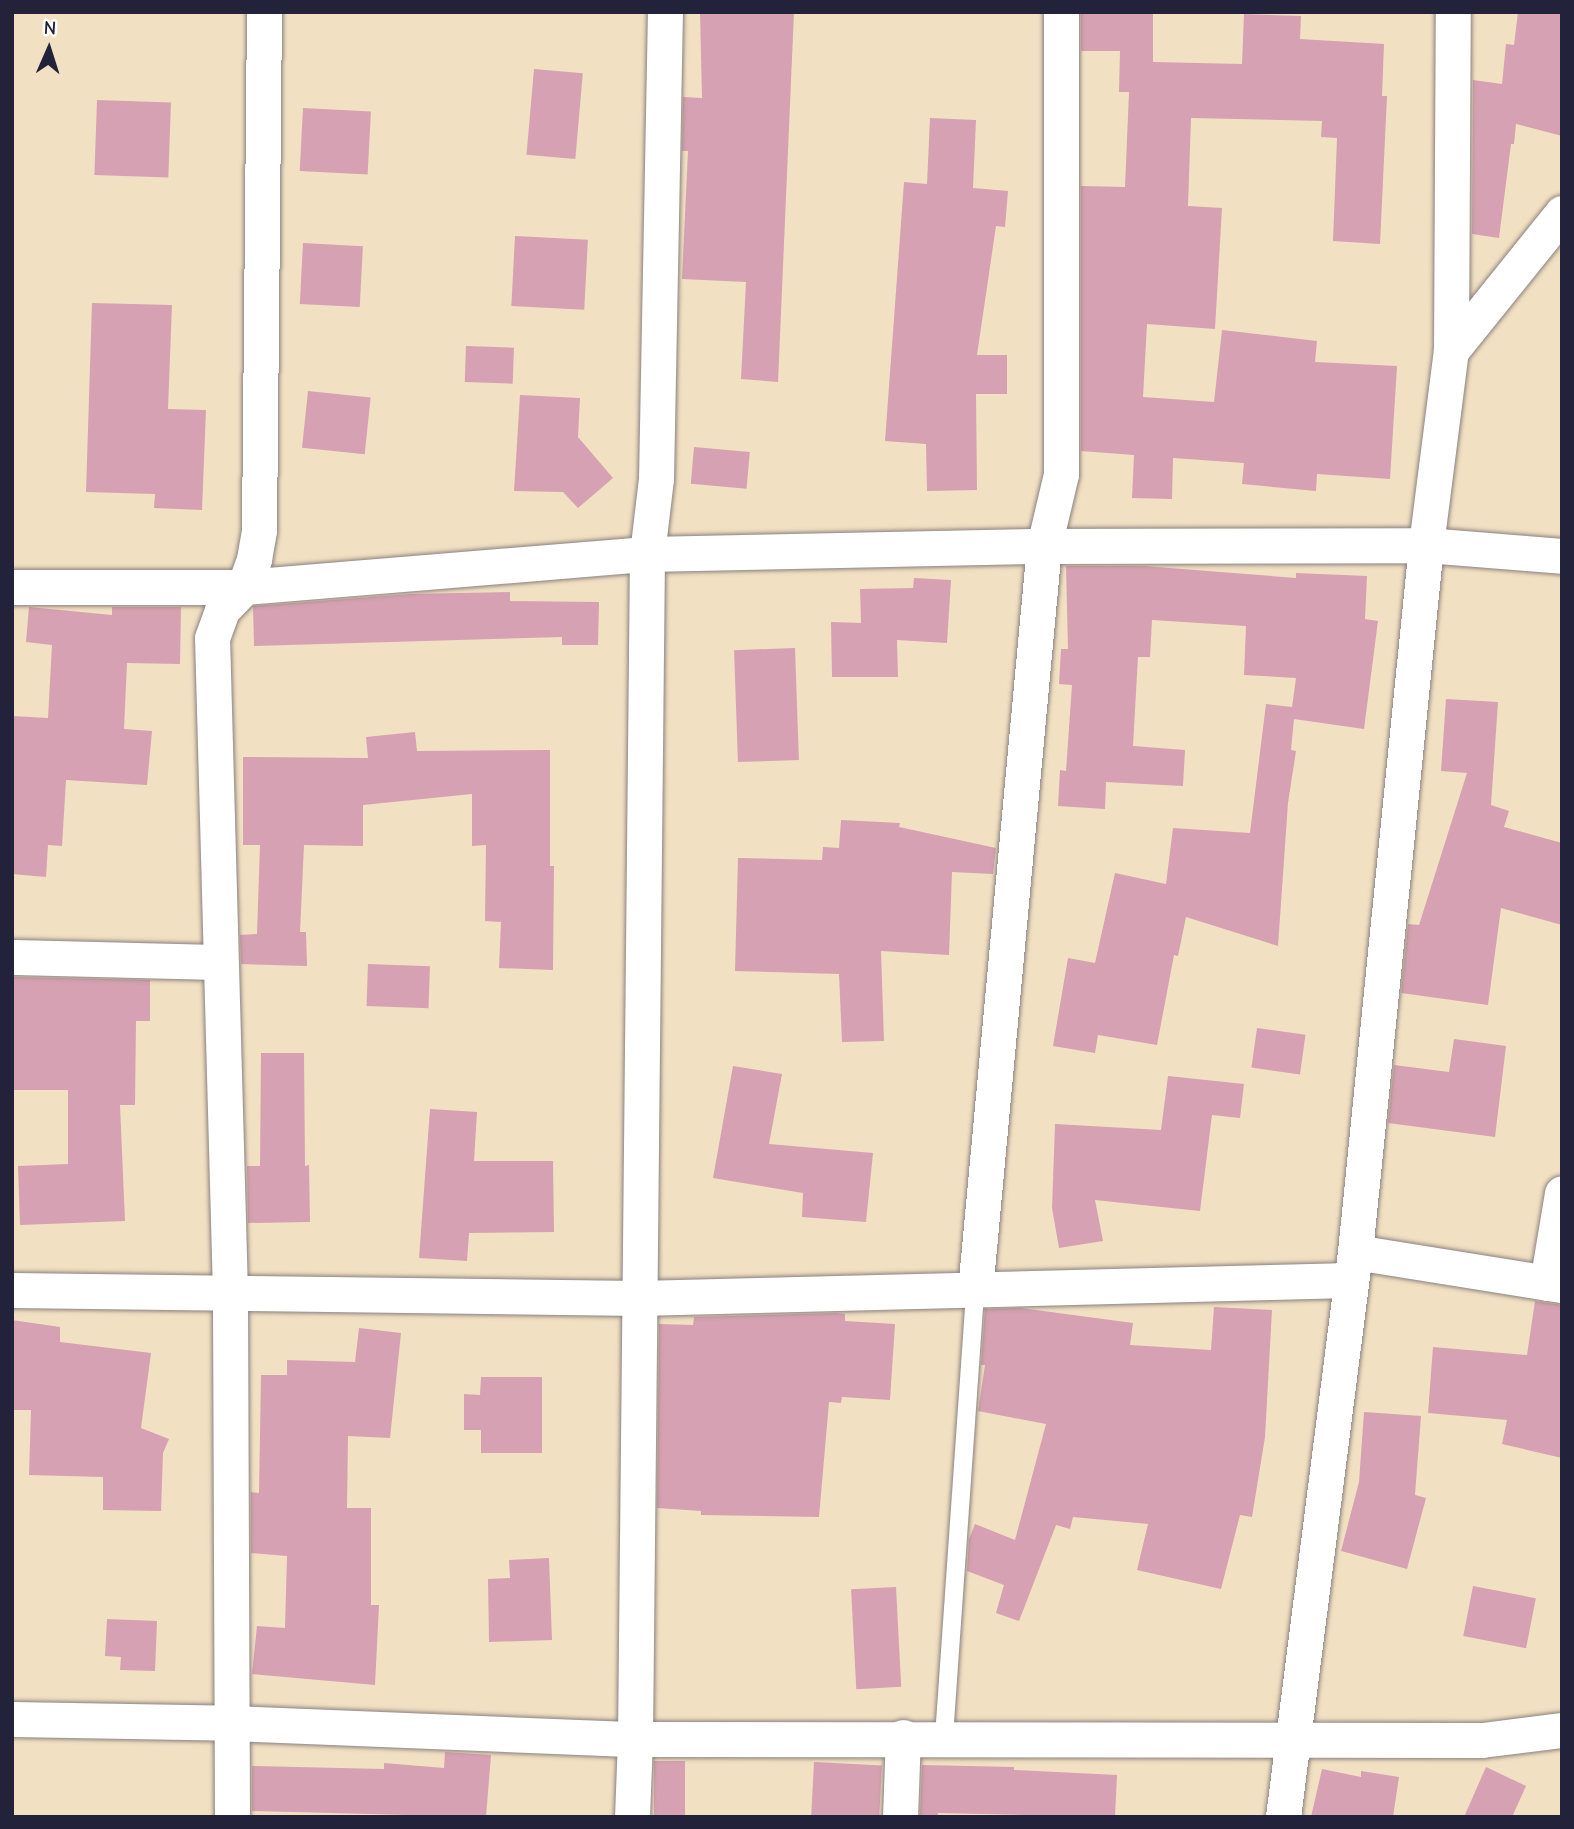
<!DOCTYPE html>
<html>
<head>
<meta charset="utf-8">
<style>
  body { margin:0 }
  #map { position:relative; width:1574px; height:1829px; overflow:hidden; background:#f2e0c3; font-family:"Comic Neue",sans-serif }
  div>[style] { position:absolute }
  .building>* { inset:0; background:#d6a1b2; transform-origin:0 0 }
  .roads { filter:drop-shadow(0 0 2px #8a817f) drop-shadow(0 0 2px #8a817f) }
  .service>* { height:18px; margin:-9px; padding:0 9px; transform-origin:9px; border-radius:9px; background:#fff }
  .minor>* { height:35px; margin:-17.5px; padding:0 17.5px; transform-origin:17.5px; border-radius:17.5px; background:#fff }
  span { translate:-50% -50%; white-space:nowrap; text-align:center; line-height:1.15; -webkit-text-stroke:6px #fdfcf7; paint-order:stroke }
  .frame { position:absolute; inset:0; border:14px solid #22223b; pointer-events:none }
  .north { position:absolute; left:14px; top:14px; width:70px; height:70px; -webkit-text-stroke:5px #fdfcf7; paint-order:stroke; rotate:3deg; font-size:19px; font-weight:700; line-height:28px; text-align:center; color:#22223b }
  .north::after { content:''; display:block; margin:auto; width:24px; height:32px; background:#22223b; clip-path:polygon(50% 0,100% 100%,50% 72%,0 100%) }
</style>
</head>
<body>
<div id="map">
  <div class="building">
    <i style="clip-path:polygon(700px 12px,794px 12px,778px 382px,741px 379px,746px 282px,682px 279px,688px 151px,682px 151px,683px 97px,702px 98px)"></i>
    <i style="clip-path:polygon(1081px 12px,1153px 12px,1153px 62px,1242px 64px,1244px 14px,1301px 16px,1300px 39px,1384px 44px,1382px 96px,1387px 96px,1380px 244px,1333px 241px,1337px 138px,1321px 137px,1322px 121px,1191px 118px,1188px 206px,1222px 208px,1215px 329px,1147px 324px,1143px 397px,1214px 402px,1222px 330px,1317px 341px,1315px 362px,1397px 366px,1390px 479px,1317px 474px,1316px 491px,1242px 484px,1244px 463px,1173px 458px,1172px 499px,1132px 498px,1134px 455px,1081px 451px,1081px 186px,1125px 187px,1129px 92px,1119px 92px,1120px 51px,1081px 51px)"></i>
    <i style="clip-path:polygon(1518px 12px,1562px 12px,1562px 136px,1516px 124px,1514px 144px,1511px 144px,1499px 238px,1472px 234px,1473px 80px,1502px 84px,1506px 44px,1514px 45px)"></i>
    <i style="left:534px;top:69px;width:49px;height:86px;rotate:5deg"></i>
    <i style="left:97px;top:100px;width:74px;height:75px;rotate:2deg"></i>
    <i style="left:303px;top:108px;width:68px;height:63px;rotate:3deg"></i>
    <i style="clip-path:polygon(930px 118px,976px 120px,973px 188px,1008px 191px,1005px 227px,996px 226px,977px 355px,1007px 355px,1007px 394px,976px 394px,977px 490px,927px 491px,926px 444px,885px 441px,904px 182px,927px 184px)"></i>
    <i style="left:515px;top:236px;width:73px;height:70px;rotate:3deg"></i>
    <i style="left:303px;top:243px;width:60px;height:61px;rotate:3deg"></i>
    <i style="clip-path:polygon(92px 303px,172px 305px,168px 409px,206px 410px,202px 510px,154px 508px,155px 494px,86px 492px)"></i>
    <i style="left:466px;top:346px;width:48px;height:36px;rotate:2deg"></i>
    <i style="left:308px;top:391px;width:63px;height:57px;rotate:6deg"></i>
    <i style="clip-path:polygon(520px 395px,580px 398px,578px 437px,613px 478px,578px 508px,563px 492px,514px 491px)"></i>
    <i style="left:694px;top:447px;width:56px;height:37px;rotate:5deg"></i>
    <i style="clip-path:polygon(1066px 566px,1144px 566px,1296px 578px,1296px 573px,1367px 576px,1365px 619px,1378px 621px,1364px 729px,1294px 719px,1291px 750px,1296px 751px,1288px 803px,1278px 946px,1186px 917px,1178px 956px,1174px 955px,1157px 1045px,1098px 1035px,1095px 1053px,1053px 1046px,1068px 958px,1095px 963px,1115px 873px,1166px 884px,1173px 828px,1250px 833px,1266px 704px,1292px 707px,1296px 678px,1244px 675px,1246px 626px,1152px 620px,1150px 657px,1138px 657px,1133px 746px,1185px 750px,1183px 786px,1106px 782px,1105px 809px,1058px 806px,1060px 770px,1066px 771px,1072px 685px,1059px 684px,1061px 649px,1068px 649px)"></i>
    <i style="clip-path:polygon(914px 578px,951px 580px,947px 643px,897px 640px,898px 677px,832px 677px,831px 622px,861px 623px,860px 589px,913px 588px)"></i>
    <i style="clip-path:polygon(510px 592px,510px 601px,599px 602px,598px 645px,562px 645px,562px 637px,254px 646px,253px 606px,411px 594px)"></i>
    <i style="clip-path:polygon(29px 607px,112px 615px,112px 607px,181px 607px,180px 664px,127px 663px,124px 729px,152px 731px,147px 785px,66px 780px,62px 846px,48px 845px,46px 877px,12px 874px,12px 716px,48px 718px,52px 645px,26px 642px)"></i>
    <i style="left:795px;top:648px;width:112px;height:61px;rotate:88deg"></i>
    <i style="clip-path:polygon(1446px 699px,1498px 702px,1491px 805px,1509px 811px,1504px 827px,1562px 843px,1562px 925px,1501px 908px,1488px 1005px,1401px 993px,1408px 924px,1419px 925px,1467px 773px,1441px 771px)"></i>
    <i style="clip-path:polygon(415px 732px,417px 751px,550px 750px,550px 866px,554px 866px,553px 970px,499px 968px,501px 922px,485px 921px,486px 845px,472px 846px,472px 794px,363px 805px,363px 846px,304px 845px,300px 932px,306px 932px,307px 966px,241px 964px,240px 935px,257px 934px,260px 845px,243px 845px,243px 757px,368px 758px,366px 737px)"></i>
    <i style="clip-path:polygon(841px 820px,900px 823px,899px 827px,996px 848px,993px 874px,952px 872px,949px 955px,881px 951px,884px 1041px,842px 1042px,839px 974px,735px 971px,738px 858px,822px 860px,823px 847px,839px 848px)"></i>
    <i style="left:368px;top:964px;width:62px;height:42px;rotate:2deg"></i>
    <i style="clip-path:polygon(12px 977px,150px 980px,150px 1021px,136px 1021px,135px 1105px,120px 1105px,125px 1221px,20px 1225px,18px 1166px,68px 1164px,68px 1090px,12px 1090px)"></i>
    <i style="left:1257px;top:1028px;width:49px;height:40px;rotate:8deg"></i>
    <i style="clip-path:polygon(1454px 1039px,1506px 1046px,1495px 1137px,1388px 1123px,1394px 1065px,1449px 1072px)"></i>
    <i style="clip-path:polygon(261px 1053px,304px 1053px,305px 1166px,309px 1165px,310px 1222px,248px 1223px,247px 1166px,260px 1166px)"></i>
    <i style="clip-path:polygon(733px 1066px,782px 1074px,769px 1144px,873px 1153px,866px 1222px,802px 1217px,803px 1193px,713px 1178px)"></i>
    <i style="clip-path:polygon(1168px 1076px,1244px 1084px,1240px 1118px,1212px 1115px,1200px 1211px,1095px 1200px,1103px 1241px,1059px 1248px,1052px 1208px,1055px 1124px,1161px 1130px)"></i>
    <i style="clip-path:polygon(430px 1109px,477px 1112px,474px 1161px,553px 1161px,554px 1232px,469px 1233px,467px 1261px,419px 1258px)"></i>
    <i style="clip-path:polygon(1535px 1301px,1562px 1305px,1562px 1458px,1502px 1444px,1507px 1420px,1428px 1413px,1433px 1347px,1527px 1355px)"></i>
    <i style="clip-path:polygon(1214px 1307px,1272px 1310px,1265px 1437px,1252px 1517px,1240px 1515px,1221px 1589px,1137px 1570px,1148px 1524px,1073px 1517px,1070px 1529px,1056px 1525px,1019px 1621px,996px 1613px,1004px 1585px,967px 1571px,969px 1539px,975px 1524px,1015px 1540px,1046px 1424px,978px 1411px,985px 1365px,981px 1365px,985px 1309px,1021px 1308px,1133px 1323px,1130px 1345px,1211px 1350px)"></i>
    <i style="clip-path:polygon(837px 1313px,845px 1314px,845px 1321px,895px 1324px,890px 1400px,842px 1397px,841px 1403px,829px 1402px,819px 1517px,701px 1515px,701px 1511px,657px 1508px,659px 1324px,693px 1325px,694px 1317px)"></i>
    <i style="clip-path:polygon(12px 1320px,60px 1327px,60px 1342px,151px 1353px,141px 1428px,169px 1439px,163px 1453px,161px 1511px,103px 1510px,103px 1477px,29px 1475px,31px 1410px,12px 1410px)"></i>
    <i style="clip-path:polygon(359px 1328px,401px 1333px,390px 1438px,348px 1436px,347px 1508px,371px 1508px,371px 1605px,379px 1605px,375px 1685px,252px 1674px,257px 1626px,285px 1628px,287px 1556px,251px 1553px,251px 1492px,259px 1493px,261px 1375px,287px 1375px,287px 1360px,355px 1362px)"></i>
    <i style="clip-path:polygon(481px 1377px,542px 1377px,542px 1453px,481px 1453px,481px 1430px,464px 1430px,464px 1394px,480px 1395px)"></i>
    <i style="clip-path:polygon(1364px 1412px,1421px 1416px,1415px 1495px,1426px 1498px,1407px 1569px,1341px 1551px,1359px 1482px)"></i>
    <i style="clip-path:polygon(549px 1558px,552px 1640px,489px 1642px,488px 1579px,510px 1578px,509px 1560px)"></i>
    <i style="left:1473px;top:1586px;width:64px;height:51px;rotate:11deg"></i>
    <i style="left:896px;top:1587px;width:100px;height:45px;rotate:87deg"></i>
    <i style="clip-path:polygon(107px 1619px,157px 1621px,155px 1671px,120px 1670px,121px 1657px,105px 1656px)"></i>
    <i style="clip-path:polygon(445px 1752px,491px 1755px,486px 1817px,252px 1811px,252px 1766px,384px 1769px,384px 1763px,444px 1768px)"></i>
    <i style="left:654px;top:1761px;width:31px;height:56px"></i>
    <i style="left:814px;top:1762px;width:68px;height:55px;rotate:3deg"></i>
    <i style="clip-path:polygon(922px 1765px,1014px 1767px,1014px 1770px,1117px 1775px,1115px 1817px,938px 1813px,937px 1817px,920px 1817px)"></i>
    <i style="clip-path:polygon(1486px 1767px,1526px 1786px,1512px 1817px,1464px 1817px)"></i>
    <i style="clip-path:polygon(1322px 1769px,1361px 1777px,1361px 1771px,1399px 1777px,1393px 1817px,1311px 1817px)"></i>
  </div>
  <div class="roads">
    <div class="service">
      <i style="left:944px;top:1737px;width:447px;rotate:-86deg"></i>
    </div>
    <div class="minor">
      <i style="left:1451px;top:351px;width:177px;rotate:-51.2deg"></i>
      <i style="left:12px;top:587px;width:232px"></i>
      <i style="left:244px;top:587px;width:404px;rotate:-4.7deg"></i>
      <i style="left:647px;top:554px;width:397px;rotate:-1.2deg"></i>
      <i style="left:1044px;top:546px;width:382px;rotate:-0.1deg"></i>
      <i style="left:1426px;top:545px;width:136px;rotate:4.6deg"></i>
      <i style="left:12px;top:957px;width:208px;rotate:1.4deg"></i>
      <i style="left:1355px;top:1252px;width:210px;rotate:9.1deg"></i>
      <i style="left:1547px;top:1283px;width:91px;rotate:-80.5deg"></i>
      <i style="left:12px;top:1290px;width:627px;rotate:0.73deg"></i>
      <i style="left:639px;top:1298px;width:711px;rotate:-1.45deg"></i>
      <i style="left:975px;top:1291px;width:748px;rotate:-84.71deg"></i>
      <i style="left:1044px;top:546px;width:74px;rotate:-76.7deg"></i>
      <i style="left:1061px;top:474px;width:462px;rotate:-90deg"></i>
      <i style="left:12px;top:1719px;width:219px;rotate:1deg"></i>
      <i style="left:231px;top:1723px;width:404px;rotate:2.3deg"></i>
      <i style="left:635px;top:1739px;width:847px;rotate:0.07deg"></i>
      <i style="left:1482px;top:1740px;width:81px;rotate:-7.1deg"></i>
      <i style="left:232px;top:1817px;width:524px;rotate:-90.22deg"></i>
      <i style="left:230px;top:1293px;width:655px;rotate:-91.57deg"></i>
      <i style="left:212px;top:638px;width:30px;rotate:-70deg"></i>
      <i style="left:222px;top:610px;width:32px;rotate:-46deg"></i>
      <i style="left:244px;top:587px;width:30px;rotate:-70deg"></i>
      <i style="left:254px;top:559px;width:29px;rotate:-80deg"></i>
      <i style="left:259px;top:530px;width:518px;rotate:-89.45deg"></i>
      <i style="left:632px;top:1817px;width:78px;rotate:-87.8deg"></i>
      <i style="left:635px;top:1739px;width:1185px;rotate:-89.42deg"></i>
      <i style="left:647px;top:554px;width:76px;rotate:-83.2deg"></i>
      <i style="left:656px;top:479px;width:467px;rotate:-88.9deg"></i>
      <i style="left:900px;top:1817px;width:80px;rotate:-87.9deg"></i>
      <i style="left:1283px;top:1817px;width:570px;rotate:-82.74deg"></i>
      <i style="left:1355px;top:1252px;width:711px;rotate:-84.27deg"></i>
      <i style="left:1426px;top:545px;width:196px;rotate:-82.7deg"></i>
      <i style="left:1451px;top:351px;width:339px;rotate:-89.7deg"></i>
    </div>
  </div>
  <div class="frame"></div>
  <div class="north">N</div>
</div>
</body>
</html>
